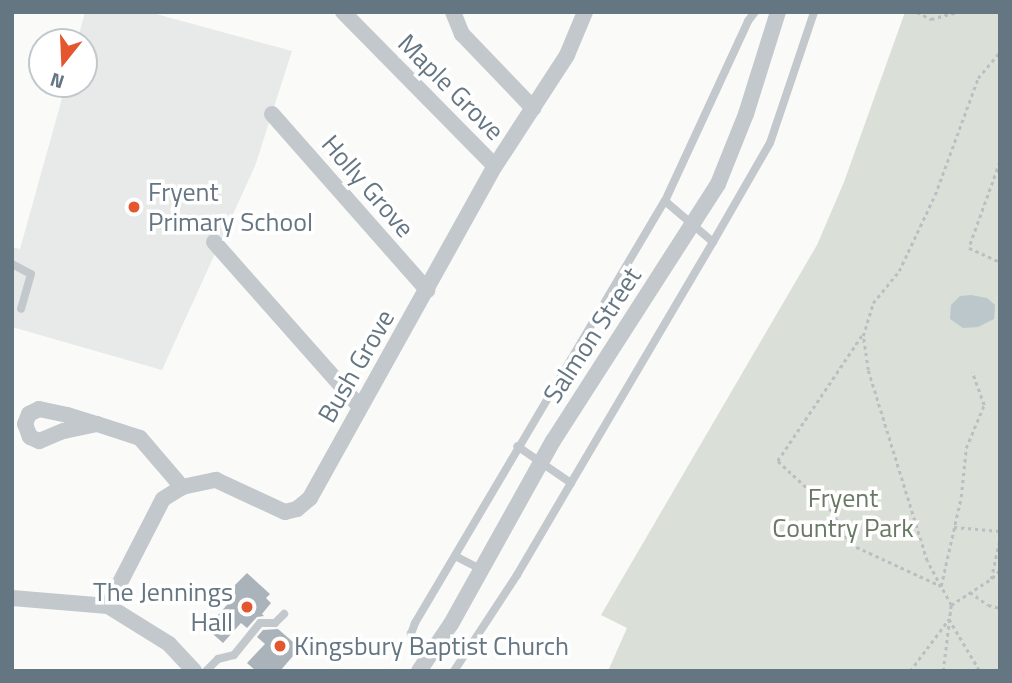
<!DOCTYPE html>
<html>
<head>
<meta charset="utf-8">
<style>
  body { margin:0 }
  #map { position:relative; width:1012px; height:683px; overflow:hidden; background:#fafaf8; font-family:"Titillium Web",sans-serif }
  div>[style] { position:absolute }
  .built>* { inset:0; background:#e8e9e9 }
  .green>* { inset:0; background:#dadfd7 }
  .water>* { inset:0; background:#bbc7cb }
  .building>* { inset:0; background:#aab3b9 }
  .path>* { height:2.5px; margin-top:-1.25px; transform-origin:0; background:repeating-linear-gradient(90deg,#bbbfc2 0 3.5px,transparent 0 7px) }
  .service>* { height:8px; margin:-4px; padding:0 4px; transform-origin:4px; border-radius:4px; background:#c3c8cc }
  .minor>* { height:16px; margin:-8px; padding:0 8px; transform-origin:8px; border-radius:8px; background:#c3c8cc }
  .dots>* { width:19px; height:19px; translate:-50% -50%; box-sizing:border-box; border:4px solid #fff; border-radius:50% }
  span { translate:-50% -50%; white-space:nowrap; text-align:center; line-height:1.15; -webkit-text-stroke:7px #fff; paint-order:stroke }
  .street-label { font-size:26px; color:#657683 }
  .poi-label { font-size:26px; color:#657683 }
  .left { translate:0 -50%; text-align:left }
  .right { translate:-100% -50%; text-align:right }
  .park-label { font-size:26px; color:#687a64 }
  .frame { position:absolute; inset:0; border:14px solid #657683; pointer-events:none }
  .north { position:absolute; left:28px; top:28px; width:70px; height:70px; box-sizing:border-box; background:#fff; border:2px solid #c1c8cd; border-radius:50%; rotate:198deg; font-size:19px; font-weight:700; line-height:28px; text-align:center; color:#657683 }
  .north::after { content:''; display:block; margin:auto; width:24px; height:32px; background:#e4572e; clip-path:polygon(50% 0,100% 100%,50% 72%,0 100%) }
</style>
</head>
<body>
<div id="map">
  <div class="built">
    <i style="clip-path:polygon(85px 12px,149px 12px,292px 51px,255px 166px,162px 370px,12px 327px,12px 247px,20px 249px,66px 84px,84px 84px,84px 42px,77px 42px)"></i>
  </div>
  <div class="green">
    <i style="clip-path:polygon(905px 12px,1000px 12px,1000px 671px,608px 671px,627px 628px,601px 615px,817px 245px,844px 182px)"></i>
  </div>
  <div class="water">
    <i style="clip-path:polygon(971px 295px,987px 298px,995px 305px,994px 319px,978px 327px,963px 328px,950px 319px,951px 305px,960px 296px)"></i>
  </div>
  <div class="building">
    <i style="clip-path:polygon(247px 573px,270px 594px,266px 598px,271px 603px,262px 614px,264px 616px,257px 617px,247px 628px,241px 623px,223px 643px,206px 628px,236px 595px,230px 590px)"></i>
    <i style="clip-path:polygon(278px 629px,300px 648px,280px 671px,256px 671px,247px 663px,265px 644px,257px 637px,263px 630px)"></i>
  </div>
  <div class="path">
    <i style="left:917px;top:12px;width:16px;rotate:27deg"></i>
    <i style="left:931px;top:19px;width:28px;rotate:-15deg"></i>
    <i style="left:1000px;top:162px;width:91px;rotate:109.8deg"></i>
    <i style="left:969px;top:248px;width:34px;rotate:24deg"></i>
    <i style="left:862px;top:336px;width:151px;rotate:123.9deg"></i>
    <i style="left:778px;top:461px;width:74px;rotate:42.8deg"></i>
    <i style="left:832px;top:511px;width:38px;rotate:61deg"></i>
    <i style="left:850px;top:544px;width:100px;rotate:24.8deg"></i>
    <i style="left:941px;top:586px;width:91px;rotate:-77.3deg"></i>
    <i style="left:961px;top:497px;width:49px;rotate:-84.2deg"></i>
    <i style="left:966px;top:448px;width:47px;rotate:-67.3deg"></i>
    <i style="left:984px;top:405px;width:35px;rotate:-110deg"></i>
    <i style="left:954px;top:527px;width:46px;rotate:5deg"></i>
    <i style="left:992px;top:578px;width:11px;rotate:-45deg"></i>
    <i style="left:970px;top:592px;width:22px;rotate:36deg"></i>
    <i style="left:988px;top:605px;width:12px;rotate:14deg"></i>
    <i style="left:951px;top:605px;width:50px;rotate:-118.6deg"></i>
    <i style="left:927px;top:561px;width:200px;rotate:-107.2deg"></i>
    <i style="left:868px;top:370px;width:34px;rotate:-98deg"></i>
    <i style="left:863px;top:336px;width:34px;rotate:-73deg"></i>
    <i style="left:873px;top:303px;width:41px;rotate:-50.9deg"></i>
    <i style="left:899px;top:271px;width:84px;rotate:-64.7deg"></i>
    <i style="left:935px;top:195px;width:125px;rotate:-69.8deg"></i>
    <i style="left:978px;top:78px;width:34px;rotate:-50deg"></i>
    <i style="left:910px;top:671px;width:65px;rotate:-53.1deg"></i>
    <i style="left:949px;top:619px;width:61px;rotate:59.2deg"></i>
    <i style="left:943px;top:671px;width:66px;rotate:-83.1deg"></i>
    <i style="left:951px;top:605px;width:48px;rotate:-33deg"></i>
    <i style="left:991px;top:579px;width:42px;rotate:-77.6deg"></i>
  </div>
  <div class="service">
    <i style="left:713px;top:242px;width:114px;rotate:-60.1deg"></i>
    <i style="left:770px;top:143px;width:138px;rotate:-71.4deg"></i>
    <i style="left:12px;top:264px;width:21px;rotate:28deg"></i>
    <i style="left:31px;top:274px;width:36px;rotate:106deg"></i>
    <i style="left:571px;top:483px;width:280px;rotate:-59.5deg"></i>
    <i style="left:713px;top:242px;width:63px;rotate:-139.5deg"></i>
    <i style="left:455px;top:556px;width:28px;rotate:27deg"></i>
    <i style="left:430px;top:658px;width:23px;rotate:-135deg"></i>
    <i style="left:414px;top:642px;width:9px;rotate:-111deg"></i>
    <i style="left:411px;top:634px;width:12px;rotate:-70deg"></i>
    <i style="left:415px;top:623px;width:490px;rotate:-59.4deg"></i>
    <i style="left:665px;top:201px;width:198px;rotate:-65.2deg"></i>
    <i style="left:748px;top:21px;width:11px;rotate:-52deg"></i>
    <i style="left:206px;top:671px;width:17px;rotate:-45deg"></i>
    <i style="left:218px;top:659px;width:16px;rotate:-14deg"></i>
    <i style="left:234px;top:655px;width:41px;rotate:-50.9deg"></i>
    <i style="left:260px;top:623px;width:15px"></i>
    <i style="left:275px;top:623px;width:13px;rotate:-45deg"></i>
    <i style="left:454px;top:671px;width:115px;rotate:-56.7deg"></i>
    <i style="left:517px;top:575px;width:107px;rotate:-59.6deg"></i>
    <i style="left:571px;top:483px;width:65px;rotate:-145.6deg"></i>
  </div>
  <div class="minor">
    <i style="left:343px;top:12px;width:216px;rotate:45.4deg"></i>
    <i style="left:453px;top:12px;width:24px;rotate:68deg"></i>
    <i style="left:462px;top:34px;width:103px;rotate:46.2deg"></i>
    <i style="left:272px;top:114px;width:235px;rotate:48.6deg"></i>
    <i style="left:214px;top:242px;width:220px;rotate:48.5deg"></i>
    <i style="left:97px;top:424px;width:35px;rotate:168deg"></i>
    <i style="left:63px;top:431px;width:26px;rotate:157deg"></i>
    <i style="left:39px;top:441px;width:10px;rotate:-156deg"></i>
    <i style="left:30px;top:437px;width:14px;rotate:-111deg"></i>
    <i style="left:25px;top:424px;width:11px;rotate:-68deg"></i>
    <i style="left:29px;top:414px;width:11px;rotate:-27deg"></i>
    <i style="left:39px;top:409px;width:29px;rotate:12deg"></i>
    <i style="left:67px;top:415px;width:31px;rotate:17deg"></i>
    <i style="left:97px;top:424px;width:45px;rotate:18deg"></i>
    <i style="left:140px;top:438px;width:65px;rotate:49.4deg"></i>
    <i style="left:12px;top:598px;width:96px;rotate:4.8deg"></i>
    <i style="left:108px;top:606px;width:72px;rotate:31.9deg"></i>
    <i style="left:169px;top:644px;width:37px;rotate:47deg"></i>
    <i style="left:108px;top:606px;width:120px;rotate:-62.8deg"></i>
    <i style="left:163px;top:499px;width:22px;rotate:-32deg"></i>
    <i style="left:182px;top:487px;width:35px;rotate:-12deg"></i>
    <i style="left:216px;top:480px;width:76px;rotate:24.9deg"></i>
    <i style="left:285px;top:512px;width:12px;rotate:-14deg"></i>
    <i style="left:297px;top:509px;width:17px;rotate:-40deg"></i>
    <i style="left:310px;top:498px;width:380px;rotate:-60.9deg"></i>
    <i style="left:495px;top:166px;width:132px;rotate:-57deg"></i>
    <i style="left:567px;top:55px;width:47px;rotate:-67.3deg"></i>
    <i style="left:419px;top:671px;width:57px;rotate:-55.8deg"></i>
    <i style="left:451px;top:624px;width:210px;rotate:-60.9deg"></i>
    <i style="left:553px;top:441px;width:305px;rotate:-57.3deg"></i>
    <i style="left:718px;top:184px;width:75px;rotate:-68.2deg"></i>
    <i style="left:746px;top:114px;width:107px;rotate:-72.6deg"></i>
  </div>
  <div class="dots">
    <i style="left:134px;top:207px;background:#e4572e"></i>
    <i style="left:247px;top:607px;background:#e4572e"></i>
    <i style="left:280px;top:646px;background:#e4572e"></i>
  </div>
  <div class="street-label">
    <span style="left:451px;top:87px;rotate:45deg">Maple Grove</span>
    <span style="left:368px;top:186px;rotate:49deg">Holly Grove</span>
    <span style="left:592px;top:335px;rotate:-57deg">Salmon Street</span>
    <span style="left:356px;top:366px;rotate:-60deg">Bush Grove</span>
  </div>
  <div class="poi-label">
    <span class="left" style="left:148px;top:207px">Fryent<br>Primary School</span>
    <span class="right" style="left:233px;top:607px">The Jennings<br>Hall</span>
    <span class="left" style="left:294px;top:646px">Kingsbury Baptist Church</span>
  </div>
  <div class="park-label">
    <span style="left:843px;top:513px">Fryent<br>Country Park</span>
  </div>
  <div class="frame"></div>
  <div class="north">N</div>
</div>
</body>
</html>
